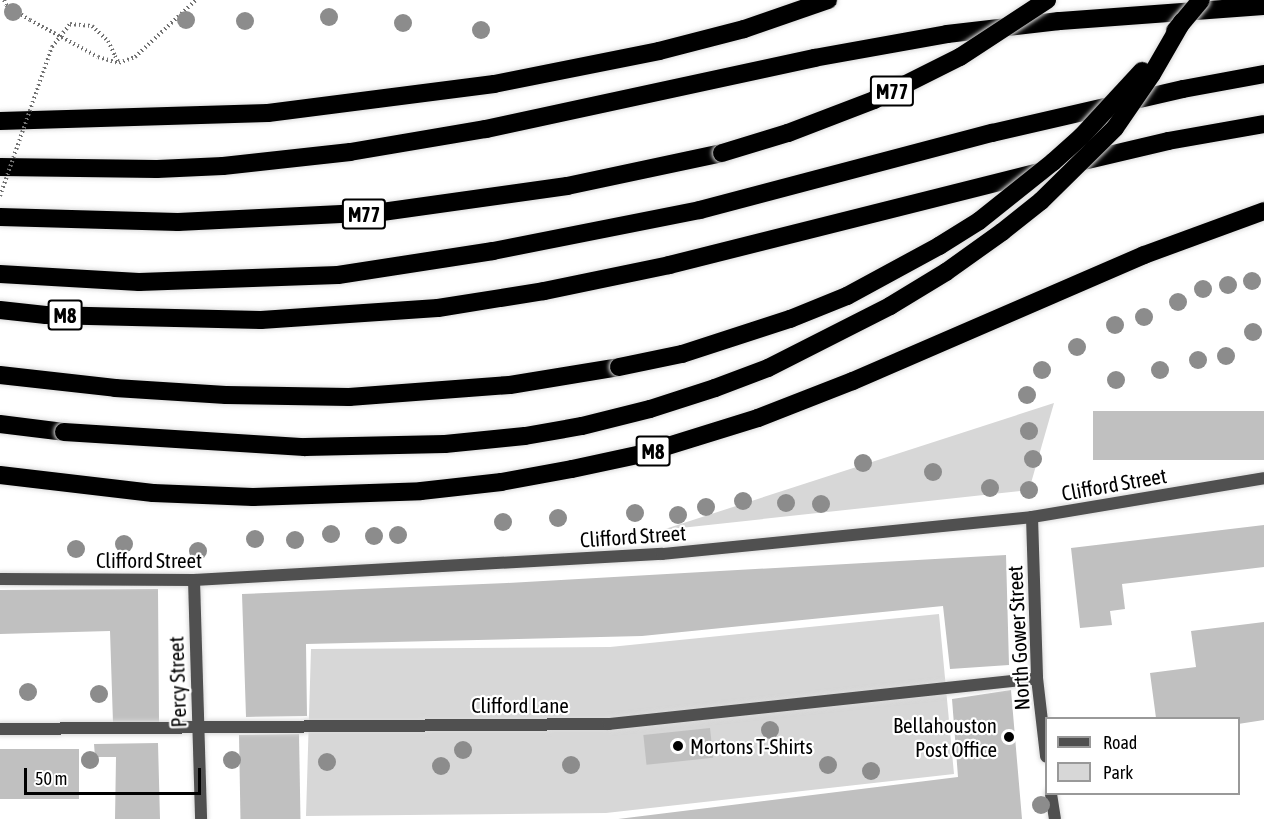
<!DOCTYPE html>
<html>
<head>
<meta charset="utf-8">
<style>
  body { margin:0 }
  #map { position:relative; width:1264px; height:819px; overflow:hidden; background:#fff; font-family:"Asap Condensed",sans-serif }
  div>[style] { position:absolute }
  .green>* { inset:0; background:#d7d7d7 }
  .building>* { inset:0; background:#c0c0c0; transform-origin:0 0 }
  .path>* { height:4px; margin-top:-2px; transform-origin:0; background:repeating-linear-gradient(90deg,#727272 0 1.5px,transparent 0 4.5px) }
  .roads { filter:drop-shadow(0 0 2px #dbdbdb) drop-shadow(0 0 2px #dbdbdb) }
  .lane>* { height:12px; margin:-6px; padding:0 6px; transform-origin:6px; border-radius:6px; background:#505050 }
  .street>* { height:12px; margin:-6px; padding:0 6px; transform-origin:6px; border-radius:6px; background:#505050 }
  .highway>* { height:18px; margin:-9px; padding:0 9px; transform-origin:9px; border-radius:9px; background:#000 }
  .path-bridge>* { height:4px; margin-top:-2px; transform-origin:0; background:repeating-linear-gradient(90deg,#727272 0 1.5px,transparent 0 4.5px) }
  .bridges { filter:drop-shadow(0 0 2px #dbdbdb) drop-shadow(0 0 2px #dbdbdb) }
  .highway-bridge>* { height:18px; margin:-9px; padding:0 9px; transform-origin:9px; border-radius:9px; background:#000 }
  .trees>* { width:18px; height:18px; margin:-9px; border-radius:50%; background:#8c8c8c }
  .dots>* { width:16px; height:16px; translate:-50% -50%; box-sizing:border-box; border:3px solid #fff; border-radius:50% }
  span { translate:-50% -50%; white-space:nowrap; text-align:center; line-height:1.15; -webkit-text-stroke:4.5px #fff; paint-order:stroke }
  .shield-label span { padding:2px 4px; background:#fff; border:2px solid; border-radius:4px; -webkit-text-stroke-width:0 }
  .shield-label { font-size:20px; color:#000; font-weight:700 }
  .street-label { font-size:21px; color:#000 }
  .poi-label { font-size:21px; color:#000 }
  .right { translate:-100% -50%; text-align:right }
  .left { translate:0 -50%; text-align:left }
  .legend { position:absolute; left:1045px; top:717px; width:195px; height:78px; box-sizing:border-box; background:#fff; border:2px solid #999; margin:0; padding:8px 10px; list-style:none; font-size:18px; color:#000 }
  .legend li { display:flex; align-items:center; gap:12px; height:30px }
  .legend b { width:30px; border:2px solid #999 }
  .scale { position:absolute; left:24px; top:768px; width:177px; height:27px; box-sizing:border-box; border:3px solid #000; border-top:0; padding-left:8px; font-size:18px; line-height:21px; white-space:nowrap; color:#000; -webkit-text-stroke:4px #fff; paint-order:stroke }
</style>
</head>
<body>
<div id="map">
  <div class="green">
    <i style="clip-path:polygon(1054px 403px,1029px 490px,662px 530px)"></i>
    <i style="clip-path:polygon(939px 614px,954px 774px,606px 813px,306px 816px,311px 649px,610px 647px)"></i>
  </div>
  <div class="building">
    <i style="left:1264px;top:411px;width:49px;height:171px;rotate:90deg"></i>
    <i style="clip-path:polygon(1264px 525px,1264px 567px,1122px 584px,1125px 609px,1110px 611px,1112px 625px,1080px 628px,1071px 548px)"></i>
    <i style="clip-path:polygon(1006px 555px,1009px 665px,950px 669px,943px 606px,642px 636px,306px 644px,307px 716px,246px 717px,242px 594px,507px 583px)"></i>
    <i style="clip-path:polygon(158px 589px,159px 722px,113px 723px,110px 631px,0 634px,0 590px)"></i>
    <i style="clip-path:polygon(1264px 622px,1264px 720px,1238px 724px,1238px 718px,1156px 718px,1150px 673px,1196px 667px,1191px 631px)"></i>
    <i style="clip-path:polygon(1011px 690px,1022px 819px,618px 819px,958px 777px,952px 699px)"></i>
    <i style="left:710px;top:728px;width:30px;height:67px;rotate:84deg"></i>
    <i style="left:299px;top:734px;width:85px;height:60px;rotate:89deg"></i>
    <i style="clip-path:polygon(158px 743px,160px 819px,115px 819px,116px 757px,95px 757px,94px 744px)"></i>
    <i style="left:0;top:749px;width:79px;height:50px"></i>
  </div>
  <div class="path">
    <i style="left:4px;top:0;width:5px;rotate:68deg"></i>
    <i style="left:6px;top:5px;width:28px;rotate:32deg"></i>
    <i style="left:30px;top:20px;width:77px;rotate:28.6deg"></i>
    <i style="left:98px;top:57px;width:22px;rotate:16deg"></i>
    <i style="left:115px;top:56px;width:8px;rotate:60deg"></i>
    <i style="left:119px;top:63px;width:17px;rotate:-21deg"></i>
    <i style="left:135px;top:57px;width:83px;rotate:-43.1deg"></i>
  </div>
  <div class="roads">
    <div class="lane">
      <i style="left:0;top:729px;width:609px;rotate:-0.47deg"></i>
      <i style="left:609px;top:724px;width:430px;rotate:-6.1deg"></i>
    </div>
    <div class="street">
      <i style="left:1032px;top:517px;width:161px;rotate:88.2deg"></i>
      <i style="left:1037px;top:678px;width:79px;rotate:83.4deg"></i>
      <i style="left:0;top:579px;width:194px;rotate:0.3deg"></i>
      <i style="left:194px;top:580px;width:469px;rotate:-3.2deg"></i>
      <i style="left:662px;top:554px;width:372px;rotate:-5.7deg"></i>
      <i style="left:1032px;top:517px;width:235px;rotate:-9.5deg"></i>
      <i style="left:194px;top:580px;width:239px;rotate:88.3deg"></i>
      <i style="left:1051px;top:794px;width:25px;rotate:81deg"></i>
    </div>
    <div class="highway">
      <i style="left:0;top:121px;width:268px;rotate:-1.7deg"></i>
      <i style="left:268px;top:113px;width:228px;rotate:-7.3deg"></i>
      <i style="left:494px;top:84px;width:168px;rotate:-11.3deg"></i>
      <i style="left:659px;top:51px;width:88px;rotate:-14.5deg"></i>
      <i style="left:744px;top:29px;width:89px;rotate:-19deg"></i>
      <i style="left:1075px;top:163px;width:96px;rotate:-13.3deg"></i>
      <i style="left:1168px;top:141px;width:97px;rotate:-10deg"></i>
      <i style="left:0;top:167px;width:157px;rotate:0.7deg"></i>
      <i style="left:157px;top:169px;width:66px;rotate:-2.6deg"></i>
      <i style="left:223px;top:166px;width:128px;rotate:-6.3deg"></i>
      <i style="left:350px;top:152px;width:138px;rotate:-9.6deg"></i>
      <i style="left:486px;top:129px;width:336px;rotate:-12.2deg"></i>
      <i style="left:814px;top:58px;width:135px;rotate:-10.2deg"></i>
      <i style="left:947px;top:34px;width:113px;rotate:-6.6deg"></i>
      <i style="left:1059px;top:21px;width:206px;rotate:-4.2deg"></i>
      <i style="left:0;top:217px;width:178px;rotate:1.6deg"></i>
      <i style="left:178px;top:222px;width:204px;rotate:-2.8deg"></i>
      <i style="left:382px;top:212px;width:187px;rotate:-8deg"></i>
      <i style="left:567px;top:186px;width:158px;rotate:-12deg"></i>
      <i style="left:0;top:274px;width:139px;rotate:3.3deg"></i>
      <i style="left:139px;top:282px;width:199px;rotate:-2deg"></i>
      <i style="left:338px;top:275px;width:157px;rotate:-8.8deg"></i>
      <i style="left:493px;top:251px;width:211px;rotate:-11.2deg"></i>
      <i style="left:700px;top:210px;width:302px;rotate:-14.8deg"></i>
      <i style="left:992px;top:133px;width:196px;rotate:-13deg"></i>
      <i style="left:1183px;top:89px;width:82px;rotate:-10.5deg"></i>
      <i style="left:0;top:310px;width:46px;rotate:6.2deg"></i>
      <i style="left:46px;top:315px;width:215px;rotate:1.3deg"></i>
      <i style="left:261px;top:320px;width:177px;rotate:-3.9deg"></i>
      <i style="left:438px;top:308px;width:107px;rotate:-9.1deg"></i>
      <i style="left:544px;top:291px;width:128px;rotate:-11.7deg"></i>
      <i style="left:669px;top:265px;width:385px;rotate:-14.1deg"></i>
      <i style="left:0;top:375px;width:116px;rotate:6.4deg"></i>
      <i style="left:115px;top:388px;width:111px;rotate:3.6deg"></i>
      <i style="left:226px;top:395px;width:123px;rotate:0.9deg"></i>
      <i style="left:349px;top:397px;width:161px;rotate:-4.3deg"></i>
      <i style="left:510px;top:385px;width:110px;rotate:-9.4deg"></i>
      <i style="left:0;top:424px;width:64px;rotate:7.1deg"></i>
      <i style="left:0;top:475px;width:154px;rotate:6.7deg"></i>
      <i style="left:153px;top:493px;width:100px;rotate:2.3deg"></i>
      <i style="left:253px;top:497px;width:168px;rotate:-2deg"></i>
      <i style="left:421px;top:491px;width:81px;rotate:-6.4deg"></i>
      <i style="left:501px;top:482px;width:72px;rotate:-10.4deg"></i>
      <i style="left:572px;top:469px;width:72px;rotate:-12.1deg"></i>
      <i style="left:642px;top:454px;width:121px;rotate:-17.2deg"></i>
      <i style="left:758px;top:418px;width:102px;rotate:-21.3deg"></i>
      <i style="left:853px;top:381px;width:317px;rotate:-23.4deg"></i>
      <i style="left:1144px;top:255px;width:128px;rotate:-20.1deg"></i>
    </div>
  </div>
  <div class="path-bridge">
    <i style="left:0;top:196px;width:158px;rotate:-70.8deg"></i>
    <i style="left:52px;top:47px;width:29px;rotate:-52deg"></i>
    <i style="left:70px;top:24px;width:22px;rotate:5deg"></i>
    <i style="left:92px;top:26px;width:22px;rotate:43deg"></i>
    <i style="left:108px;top:41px;width:17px;rotate:65deg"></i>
  </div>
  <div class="bridges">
    <div class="highway-bridge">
      <i style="left:1175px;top:31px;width:40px;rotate:-50deg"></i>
      <i style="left:722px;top:153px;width:69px;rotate:-16.9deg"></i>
      <i style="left:788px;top:133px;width:92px;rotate:-21deg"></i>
      <i style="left:874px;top:100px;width:96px;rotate:-26.6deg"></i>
      <i style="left:960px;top:57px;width:104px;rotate:-33.2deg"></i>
      <i style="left:619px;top:367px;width:64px;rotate:-11.7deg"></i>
      <i style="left:682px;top:354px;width:114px;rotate:-18deg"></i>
      <i style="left:790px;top:319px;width:61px;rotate:-22deg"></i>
      <i style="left:847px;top:296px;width:105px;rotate:-28.5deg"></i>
      <i style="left:939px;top:246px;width:47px;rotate:-32deg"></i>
      <i style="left:979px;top:221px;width:95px;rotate:-38.6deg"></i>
      <i style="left:1053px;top:162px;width:38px;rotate:-42deg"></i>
      <i style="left:1081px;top:137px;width:90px;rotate:-47.3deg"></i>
      <i style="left:64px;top:432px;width:241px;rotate:3.6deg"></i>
      <i style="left:305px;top:447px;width:140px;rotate:-1.2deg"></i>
      <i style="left:445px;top:444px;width:80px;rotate:-5.7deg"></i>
      <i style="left:525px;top:436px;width:58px;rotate:-10deg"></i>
      <i style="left:582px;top:426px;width:70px;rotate:-14deg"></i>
      <i style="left:650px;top:409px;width:68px;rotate:-17.9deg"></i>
      <i style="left:715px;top:388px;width:57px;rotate:-20.7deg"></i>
      <i style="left:768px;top:368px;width:137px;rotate:-26.9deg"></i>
      <i style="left:890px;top:306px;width:66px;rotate:-31.3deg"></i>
      <i style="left:946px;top:272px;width:69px;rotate:-35.5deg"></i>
      <i style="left:1002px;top:232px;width:50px;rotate:-38.5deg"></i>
      <i style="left:1041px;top:201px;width:104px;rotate:-44.6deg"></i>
      <i style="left:1115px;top:128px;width:65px;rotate:-55.6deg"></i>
      <i style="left:1152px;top:74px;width:60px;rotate:-60deg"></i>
    </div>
  </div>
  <div class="trees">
    <i style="left:13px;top:12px"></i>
    <i style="left:329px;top:17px"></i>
    <i style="left:186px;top:20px"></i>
    <i style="left:245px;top:21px"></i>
    <i style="left:403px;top:23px"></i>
    <i style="left:481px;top:30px"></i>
    <i style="left:1252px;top:281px"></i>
    <i style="left:1228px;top:285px"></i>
    <i style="left:1203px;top:289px"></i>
    <i style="left:1178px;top:302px"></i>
    <i style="left:1144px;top:317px"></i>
    <i style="left:1115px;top:325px"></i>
    <i style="left:1253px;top:332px"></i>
    <i style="left:1077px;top:347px"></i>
    <i style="left:1226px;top:356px"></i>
    <i style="left:1198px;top:360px"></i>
    <i style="left:1042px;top:370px"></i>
    <i style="left:1160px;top:370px"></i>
    <i style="left:1116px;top:380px"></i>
    <i style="left:1027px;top:395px"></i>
    <i style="left:1029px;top:431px"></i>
    <i style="left:1033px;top:459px"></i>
    <i style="left:863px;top:463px"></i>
    <i style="left:933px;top:472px"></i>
    <i style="left:990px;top:488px"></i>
    <i style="left:1029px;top:490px"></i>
    <i style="left:743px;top:501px"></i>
    <i style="left:786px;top:503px"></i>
    <i style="left:821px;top:504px"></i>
    <i style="left:706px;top:507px"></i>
    <i style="left:635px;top:513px"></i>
    <i style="left:678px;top:515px"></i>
    <i style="left:558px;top:518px"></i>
    <i style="left:503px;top:522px"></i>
    <i style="left:331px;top:534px"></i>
    <i style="left:398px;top:535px"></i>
    <i style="left:374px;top:536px"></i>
    <i style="left:255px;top:539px"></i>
    <i style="left:295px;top:540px"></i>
    <i style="left:124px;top:544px"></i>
    <i style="left:76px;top:549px"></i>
    <i style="left:198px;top:551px"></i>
    <i style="left:28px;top:692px"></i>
    <i style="left:99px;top:694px"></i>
    <i style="left:770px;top:730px"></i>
    <i style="left:463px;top:750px"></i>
    <i style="left:90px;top:760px"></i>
    <i style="left:232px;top:760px"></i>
    <i style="left:327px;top:762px"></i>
    <i style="left:571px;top:765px"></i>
    <i style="left:828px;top:765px"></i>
    <i style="left:441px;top:766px"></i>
    <i style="left:871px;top:771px"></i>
    <i style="left:1041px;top:805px"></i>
  </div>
  <div class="dots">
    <i style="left:1009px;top:737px;background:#000"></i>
    <i style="left:678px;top:746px;background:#000"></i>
  </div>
  <div class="shield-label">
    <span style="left:892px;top:91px">M77</span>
    <span style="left:364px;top:214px">M77</span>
    <span style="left:65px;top:315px">M8</span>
    <span style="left:653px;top:451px">M8</span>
  </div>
  <div class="street-label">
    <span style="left:1114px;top:484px;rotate:-10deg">Clifford Street</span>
    <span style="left:633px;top:536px;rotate:-4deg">Clifford Street</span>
    <span style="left:149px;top:560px">Clifford Street</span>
    <span style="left:1018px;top:638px;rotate:-93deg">North Gower Street</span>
    <span style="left:177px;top:682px;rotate:-92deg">Percy Street</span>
    <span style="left:520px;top:705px">Clifford Lane</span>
  </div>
  <div class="poi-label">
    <span class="right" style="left:997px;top:737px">Bellahouston<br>Post Office</span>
    <span class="left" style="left:690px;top:746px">Mortons T-Shirts</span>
  </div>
  <ul class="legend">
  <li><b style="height:8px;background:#505050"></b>Road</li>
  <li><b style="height:16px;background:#d7d7d7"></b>Park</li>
  </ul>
  <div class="scale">50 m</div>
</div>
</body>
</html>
